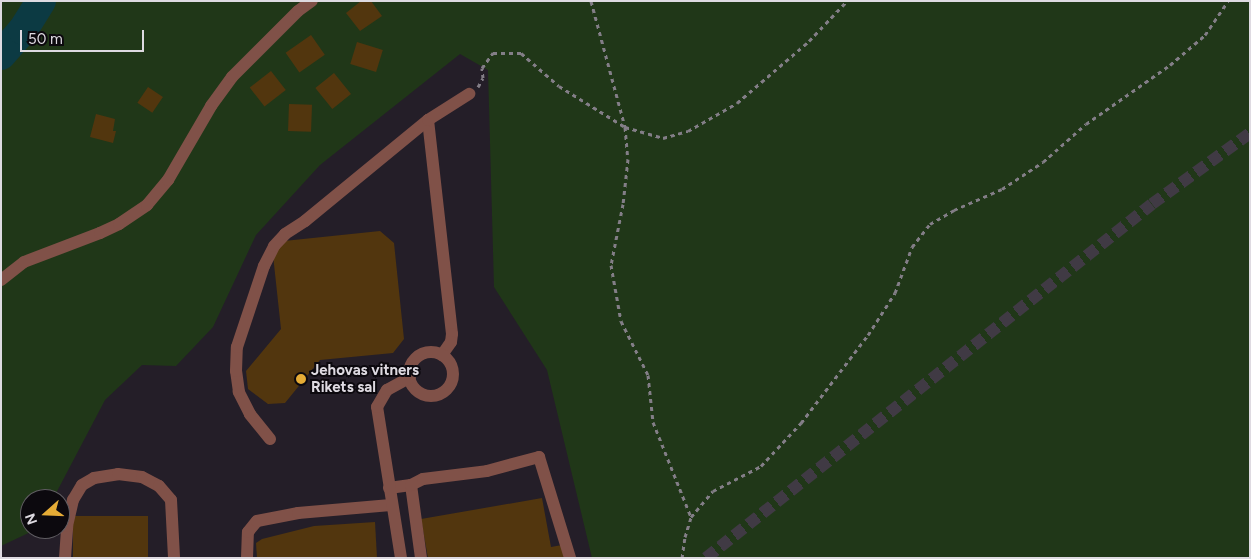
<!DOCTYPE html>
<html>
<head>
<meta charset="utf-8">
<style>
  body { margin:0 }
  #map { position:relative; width:1251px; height:559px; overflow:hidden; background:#241e28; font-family:Figtree,sans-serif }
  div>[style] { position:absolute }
  .green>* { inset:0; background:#203718 }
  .river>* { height:30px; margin:-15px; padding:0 15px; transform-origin:15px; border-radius:15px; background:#0c3a43 }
  .building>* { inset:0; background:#52360e; transform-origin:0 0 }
  .minor-tunnel>* { height:12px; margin-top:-6px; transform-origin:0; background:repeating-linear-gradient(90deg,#403a44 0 12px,transparent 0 18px) }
  .path>* { height:3px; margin-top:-1.5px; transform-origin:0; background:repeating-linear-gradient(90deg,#837e87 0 4px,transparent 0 8px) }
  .minor>* { height:12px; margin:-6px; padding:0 6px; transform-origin:6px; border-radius:6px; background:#805148 }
  .minor>.ring { margin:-6px; padding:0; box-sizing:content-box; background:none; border:12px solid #805148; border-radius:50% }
  .dots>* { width:14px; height:14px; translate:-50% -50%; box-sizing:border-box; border:2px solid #0c090e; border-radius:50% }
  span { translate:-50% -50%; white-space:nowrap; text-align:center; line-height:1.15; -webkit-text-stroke:4px #0c090e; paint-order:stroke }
  .poi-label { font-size:15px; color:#dedae1; font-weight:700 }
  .left { translate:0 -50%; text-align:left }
  .frame { position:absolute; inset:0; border:2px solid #dedae1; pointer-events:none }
  .north { position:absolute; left:20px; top:489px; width:50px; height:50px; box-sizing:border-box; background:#0c090e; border:1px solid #605d62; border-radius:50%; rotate:250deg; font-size:14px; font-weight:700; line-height:20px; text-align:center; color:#dedae1 }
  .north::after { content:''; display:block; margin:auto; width:18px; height:22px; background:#e6ac36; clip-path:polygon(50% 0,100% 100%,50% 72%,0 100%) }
  .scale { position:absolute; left:20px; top:30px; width:124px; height:22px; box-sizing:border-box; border:2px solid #dedae1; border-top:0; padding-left:6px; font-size:15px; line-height:18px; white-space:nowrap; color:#dedae1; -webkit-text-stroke:4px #0c090e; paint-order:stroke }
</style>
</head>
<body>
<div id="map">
  <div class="green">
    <i style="clip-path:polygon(1px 1px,1250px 1px,1250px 558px,592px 558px,547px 370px,494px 287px,488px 70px,460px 54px,320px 165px,256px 235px,213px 327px,176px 366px,142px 365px,105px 400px,53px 499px,30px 499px,30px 529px,37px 529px,1px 546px)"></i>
  </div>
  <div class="river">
    <i style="left:1px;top:55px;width:33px;rotate:-49deg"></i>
    <i style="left:23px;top:30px;width:34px;rotate:-58deg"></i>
  </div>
  <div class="building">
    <i style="clip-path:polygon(361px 1px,371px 1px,382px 16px,360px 31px,346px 13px)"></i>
    <i style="left:311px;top:35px;width:24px;height:31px;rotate:55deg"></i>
    <i style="left:357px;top:42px;width:27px;height:23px;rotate:17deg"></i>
    <i style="left:271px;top:71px;width:24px;height:27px;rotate:52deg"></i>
    <i style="left:334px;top:73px;width:27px;height:24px;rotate:51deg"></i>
    <i style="left:148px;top:87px;width:18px;height:19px;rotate:34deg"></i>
    <i style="left:289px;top:104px;width:23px;height:27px;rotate:2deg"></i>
    <i style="clip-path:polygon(96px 114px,115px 119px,113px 131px,116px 131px,113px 143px,90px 137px)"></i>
    <i style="clip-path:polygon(380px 231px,394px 243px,404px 339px,393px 353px,320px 360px,285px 403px,268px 404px,248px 389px,246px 371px,281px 329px,273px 255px,284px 241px)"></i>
    <i style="clip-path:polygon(542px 498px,551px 547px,562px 545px,564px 558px,428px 558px,421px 519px)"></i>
    <i style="left:148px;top:516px;width:42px;height:75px;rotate:90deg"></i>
    <i style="clip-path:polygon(375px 522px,377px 558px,257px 558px,256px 543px,262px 539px,314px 526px)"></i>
  </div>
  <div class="minor-tunnel">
    <i style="left:706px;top:558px;width:569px;rotate:-38.44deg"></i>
    <i style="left:1152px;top:204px;width:121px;rotate:-35.9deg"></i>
  </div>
  <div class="path">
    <i style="left:591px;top:1px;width:131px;rotate:74.9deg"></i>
    <i style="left:625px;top:127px;width:32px;rotate:85deg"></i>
    <i style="left:628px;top:159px;width:45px;rotate:96.3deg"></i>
    <i style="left:623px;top:204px;width:62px;rotate:101.1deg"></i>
    <i style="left:611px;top:265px;width:57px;rotate:79.9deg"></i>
    <i style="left:621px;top:321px;width:60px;rotate:63.4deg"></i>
    <i style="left:648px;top:375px;width:47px;rotate:83.9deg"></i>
    <i style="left:653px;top:422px;width:102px;rotate:68.2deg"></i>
    <i style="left:478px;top:87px;width:10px;rotate:-61deg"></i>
    <i style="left:483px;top:78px;width:10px;rotate:-96deg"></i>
    <i style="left:482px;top:68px;width:19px;rotate:-54deg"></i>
    <i style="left:493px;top:53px;width:28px"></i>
    <i style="left:521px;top:53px;width:50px;rotate:41deg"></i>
    <i style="left:559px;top:86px;width:78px;rotate:31.8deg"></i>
    <i style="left:625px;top:127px;width:40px;rotate:16deg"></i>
    <i style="left:663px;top:138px;width:26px;rotate:-16deg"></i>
    <i style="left:688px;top:131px;width:56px;rotate:-29.7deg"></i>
    <i style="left:737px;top:103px;width:95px;rotate:-40.7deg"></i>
    <i style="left:809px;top:41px;width:55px;rotate:-46.5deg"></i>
    <i style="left:682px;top:558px;width:21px;rotate:-82deg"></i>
    <i style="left:685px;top:537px;width:21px;rotate:-73deg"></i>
    <i style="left:691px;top:517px;width:34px;rotate:-50deg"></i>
    <i style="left:713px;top:491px;width:54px;rotate:-27.5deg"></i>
    <i style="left:761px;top:466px;width:59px;rotate:-47.1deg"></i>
    <i style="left:801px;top:423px;width:111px;rotate:-52.7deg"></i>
    <i style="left:868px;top:335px;width:50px;rotate:-57.3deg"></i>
    <i style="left:895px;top:293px;width:49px;rotate:-69.7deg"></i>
    <i style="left:912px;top:247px;width:29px;rotate:-52deg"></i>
    <i style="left:930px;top:224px;width:28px;rotate:-30deg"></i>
    <i style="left:954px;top:210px;width:52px;rotate:-23.6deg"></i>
    <i style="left:1002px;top:189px;width:49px;rotate:-33.4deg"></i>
    <i style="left:1043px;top:162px;width:57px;rotate:-41.5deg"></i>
    <i style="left:1086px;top:124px;width:103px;rotate:-35.1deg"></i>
    <i style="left:1170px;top:65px;width:46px;rotate:-40.6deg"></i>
    <i style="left:1205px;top:35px;width:41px;rotate:-55.9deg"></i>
  </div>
  <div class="minor">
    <i style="left:428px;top:120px;width:215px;rotate:83.6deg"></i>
    <i style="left:452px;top:334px;width:8px;rotate:97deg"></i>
    <i style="left:451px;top:342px;width:16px;rotate:125deg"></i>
    <i style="left:1px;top:280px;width:29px;rotate:-38deg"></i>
    <i style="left:24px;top:262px;width:81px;rotate:-20.9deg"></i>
    <i style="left:100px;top:233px;width:21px;rotate:-25deg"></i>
    <i style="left:119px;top:224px;width:34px;rotate:-34deg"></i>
    <i style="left:147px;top:205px;width:33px;rotate:-50deg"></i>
    <i style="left:168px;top:180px;width:86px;rotate:-59.8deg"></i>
    <i style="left:211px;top:106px;width:36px;rotate:-54deg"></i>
    <i style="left:232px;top:77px;width:93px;rotate:-45deg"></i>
    <i style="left:298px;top:11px;width:17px;rotate:-36deg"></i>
    <i class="ring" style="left:409px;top:352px;width:32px;height:32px"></i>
    <i style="left:270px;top:439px;width:32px;rotate:-129deg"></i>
    <i style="left:250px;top:414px;width:25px;rotate:-117deg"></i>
    <i style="left:239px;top:392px;width:21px;rotate:-98deg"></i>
    <i style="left:236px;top:371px;width:24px;rotate:-88deg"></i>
    <i style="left:237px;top:347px;width:85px;rotate:-71.6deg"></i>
    <i style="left:264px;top:266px;width:22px;rotate:-63deg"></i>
    <i style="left:274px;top:246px;width:16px;rotate:-47deg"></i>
    <i style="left:285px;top:234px;width:24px;rotate:-33deg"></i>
    <i style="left:305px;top:221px;width:159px;rotate:-39.4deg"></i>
    <i style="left:428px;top:120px;width:49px;rotate:-32.4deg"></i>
    <i style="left:411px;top:485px;width:74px;rotate:82.2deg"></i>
    <i style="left:389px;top:488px;width:22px;rotate:-8deg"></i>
    <i style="left:411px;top:485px;width:13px;rotate:-27deg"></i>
    <i style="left:423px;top:479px;width:64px;rotate:-7.1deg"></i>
    <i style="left:487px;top:471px;width:54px;rotate:-15.1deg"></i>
    <i style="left:539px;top:457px;width:106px;rotate:72.9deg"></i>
    <i style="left:65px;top:558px;width:32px;rotate:-86deg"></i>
    <i style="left:67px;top:526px;width:27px;rotate:-77deg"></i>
    <i style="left:73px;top:500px;width:17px;rotate:-59deg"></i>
    <i style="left:82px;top:485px;width:14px;rotate:-30deg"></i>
    <i style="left:94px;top:478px;width:24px;rotate:-9deg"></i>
    <i style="left:118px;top:474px;width:24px;rotate:7deg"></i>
    <i style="left:142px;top:477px;width:19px;rotate:28deg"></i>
    <i style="left:159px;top:486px;width:18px;rotate:49deg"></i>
    <i style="left:171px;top:500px;width:58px;rotate:87deg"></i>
    <i style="left:247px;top:558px;width:26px;rotate:-88deg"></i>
    <i style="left:248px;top:532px;width:14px;rotate:-51deg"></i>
    <i style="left:257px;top:521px;width:42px;rotate:-11deg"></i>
    <i style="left:298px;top:513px;width:93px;rotate:-4.9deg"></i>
    <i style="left:401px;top:558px;width:153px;rotate:-99deg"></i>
    <i style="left:377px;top:407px;width:20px;rotate:-60deg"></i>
    <i style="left:387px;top:390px;width:26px;rotate:-29deg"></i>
  </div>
  <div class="dots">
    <i style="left:301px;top:379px;background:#e6ac36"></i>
  </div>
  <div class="poi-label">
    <span class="left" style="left:311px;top:379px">Jehovas vitners<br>Rikets sal</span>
  </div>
  <div class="frame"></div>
  <div class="north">N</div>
  <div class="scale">50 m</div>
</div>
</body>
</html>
